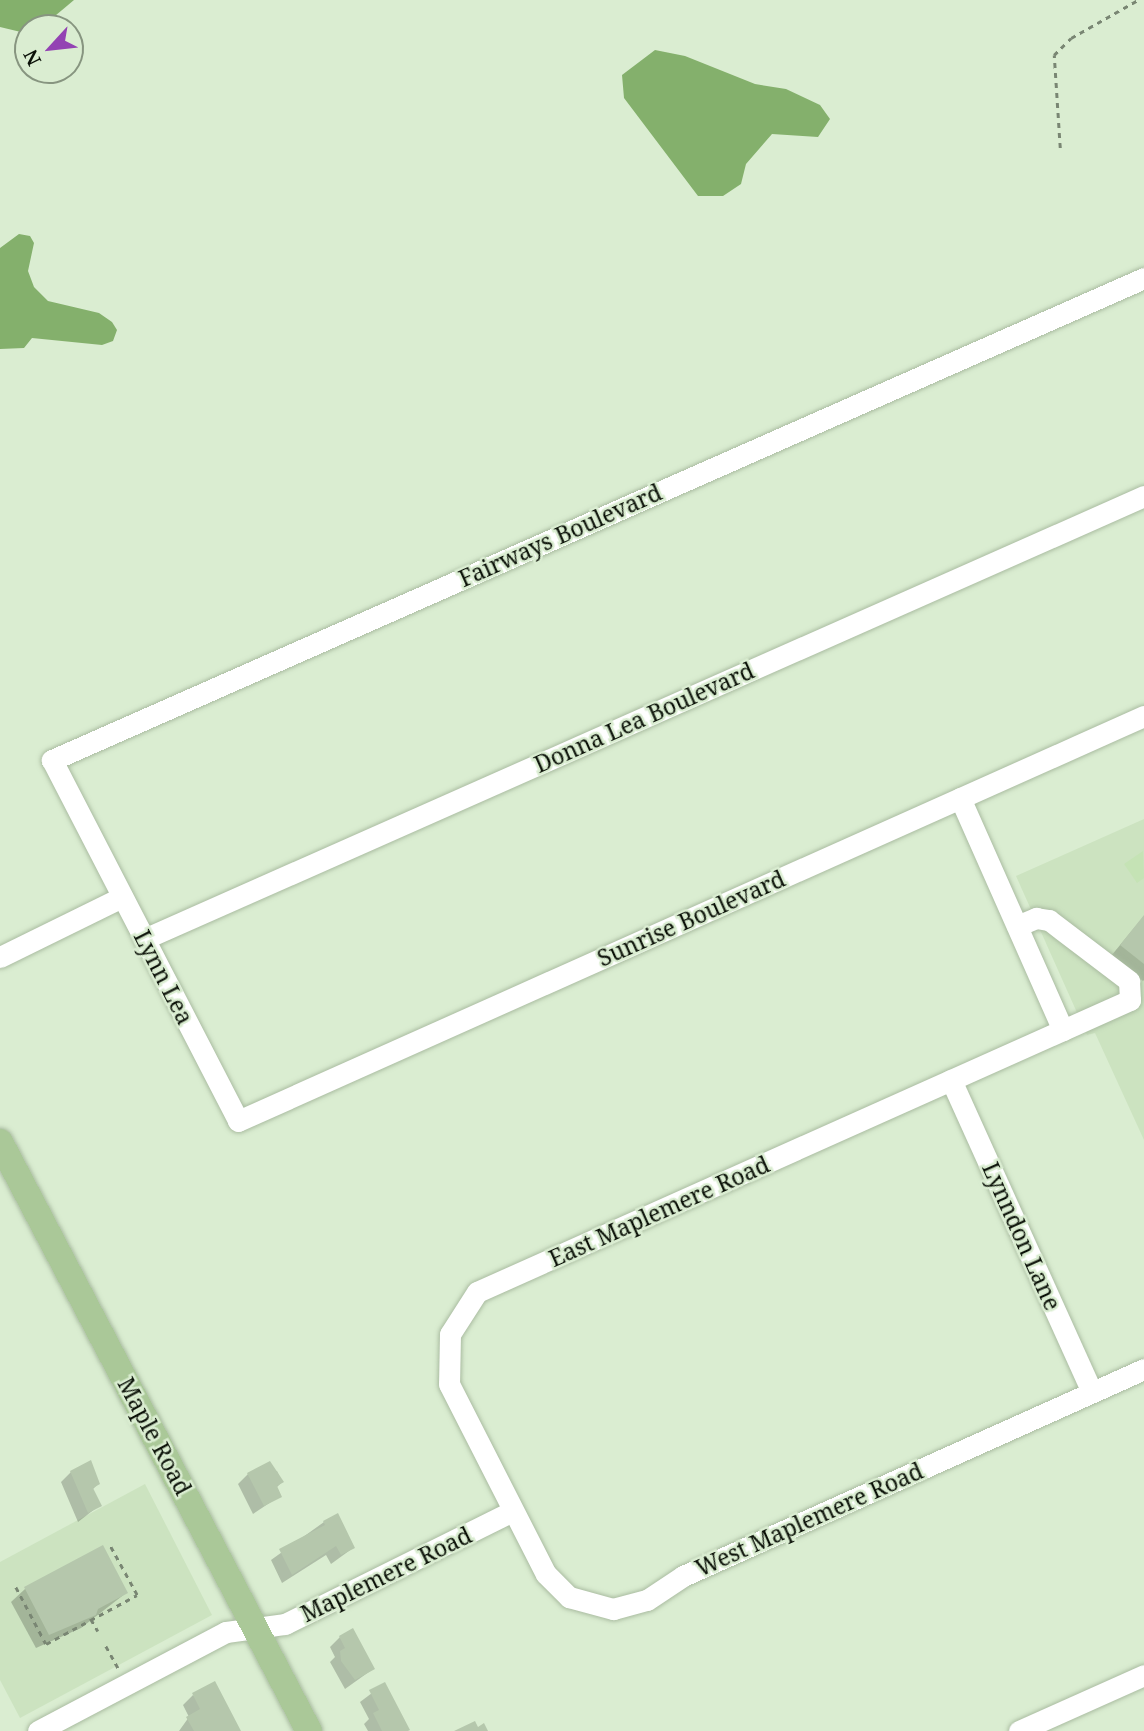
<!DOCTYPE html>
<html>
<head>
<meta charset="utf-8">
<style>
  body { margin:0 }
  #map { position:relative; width:1144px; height:1731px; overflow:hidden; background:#daedd1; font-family:"Noto Serif",serif }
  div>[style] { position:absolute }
  .built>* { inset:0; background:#cce3c0 }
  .green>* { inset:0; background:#c5e3b5 }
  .water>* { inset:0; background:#84b06c }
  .shadow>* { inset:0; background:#0003 }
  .building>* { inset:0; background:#b5c7ac }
  .path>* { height:2.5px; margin-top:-1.25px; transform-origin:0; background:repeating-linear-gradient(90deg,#798673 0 5px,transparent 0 10px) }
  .roads { filter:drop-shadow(0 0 2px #aabca1) drop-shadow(0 0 2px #aabca1) }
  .minor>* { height:21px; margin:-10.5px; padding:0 10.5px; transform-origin:10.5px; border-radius:10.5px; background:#fff }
  .major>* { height:26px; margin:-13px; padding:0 13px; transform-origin:13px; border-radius:13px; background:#aac898 }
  span { translate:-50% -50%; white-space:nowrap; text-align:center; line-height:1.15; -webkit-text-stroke:5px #daedd1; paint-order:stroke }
  .street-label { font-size:23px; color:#0a1007 }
  .north { position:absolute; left:14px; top:14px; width:70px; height:70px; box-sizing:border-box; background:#daedd1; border:2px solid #879580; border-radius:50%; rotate:243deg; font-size:19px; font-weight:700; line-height:28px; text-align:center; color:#0a1007 }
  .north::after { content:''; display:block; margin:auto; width:24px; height:32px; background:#9343b3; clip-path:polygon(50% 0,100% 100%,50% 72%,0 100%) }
</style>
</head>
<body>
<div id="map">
  <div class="built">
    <i style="clip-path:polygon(1144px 819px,1144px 1140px,1095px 1033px,1087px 1035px,1016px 876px)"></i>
    <i style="clip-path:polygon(145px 1484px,212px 1615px,20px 1718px,0 1680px,0 1562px)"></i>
  </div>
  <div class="green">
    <i style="clip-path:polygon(1143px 851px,1144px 878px,1137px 883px,1124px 864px)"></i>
  </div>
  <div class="water">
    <i style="clip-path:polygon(0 0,74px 0,49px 21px,25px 33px,0 27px)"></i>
    <i style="clip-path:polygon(655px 50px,685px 56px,755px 84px,786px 89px,820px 105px,830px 119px,818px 137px,772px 134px,746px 164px,741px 184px,723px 196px,698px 196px,624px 98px,622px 75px)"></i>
    <i style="clip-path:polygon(19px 234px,30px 236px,34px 243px,28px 271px,34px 287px,48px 301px,99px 313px,112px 322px,117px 330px,113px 341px,102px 345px,32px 338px,24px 348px,0 349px,0 248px)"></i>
  </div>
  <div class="shadow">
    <i style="clip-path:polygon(1144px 916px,1144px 980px,1143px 981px,1111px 956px)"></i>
    <i style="clip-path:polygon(277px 1471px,282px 1482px,276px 1488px,280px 1496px,253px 1514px,238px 1484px,248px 1474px)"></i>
    <i style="clip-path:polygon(71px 1472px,98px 1484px,92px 1490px,100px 1505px,78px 1522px,61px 1482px)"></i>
    <i style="clip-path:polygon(324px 1522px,353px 1548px,331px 1564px,326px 1555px,282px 1583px,271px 1560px)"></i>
    <i style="clip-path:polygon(102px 1548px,126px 1593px,81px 1628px,36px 1648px,11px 1602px,25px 1589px)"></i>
    <i style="clip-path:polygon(340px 1637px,373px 1669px,345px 1689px,330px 1662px,335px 1657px,330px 1647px)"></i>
    <i style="clip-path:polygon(384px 1684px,407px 1731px,368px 1731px,364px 1724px,369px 1719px,360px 1702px)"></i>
    <i style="clip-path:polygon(193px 1695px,239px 1731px,179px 1731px,189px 1717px,183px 1705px)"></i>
  </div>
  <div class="building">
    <i style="clip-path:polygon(1144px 915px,1144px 964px,1120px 945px)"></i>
    <i style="clip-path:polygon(91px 1460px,100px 1484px,93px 1488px,102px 1506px,88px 1513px,70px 1471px)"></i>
    <i style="clip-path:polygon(270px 1461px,284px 1482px,277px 1486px,282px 1497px,264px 1506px,247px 1473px)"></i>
    <i style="clip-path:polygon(338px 1513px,355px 1548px,341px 1555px,336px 1546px,292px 1575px,279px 1549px,325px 1525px,323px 1521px)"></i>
    <i style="clip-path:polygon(103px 1545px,128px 1593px,98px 1609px,96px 1615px,49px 1635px,24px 1587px)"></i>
    <i style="clip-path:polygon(353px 1628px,375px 1669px,355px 1680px,341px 1661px,340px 1651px,345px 1648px,339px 1636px)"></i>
    <i style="clip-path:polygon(215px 1681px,241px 1731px,194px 1731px,186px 1717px,200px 1709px,192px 1693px)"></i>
    <i style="clip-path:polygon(385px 1682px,410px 1730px,408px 1731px,382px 1731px,373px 1713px,379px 1710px,369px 1690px)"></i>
    <i style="clip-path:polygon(475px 1721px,478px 1727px,484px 1723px,488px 1731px,454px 1731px)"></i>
  </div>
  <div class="path">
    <i style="left:1060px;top:148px;width:93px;rotate:-93.7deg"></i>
    <i style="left:1054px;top:55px;width:24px;rotate:-45deg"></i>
    <i style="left:1071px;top:38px;width:77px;rotate:-29.6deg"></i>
    <i style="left:16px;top:1587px;width:64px;rotate:62.2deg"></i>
    <i style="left:46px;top:1644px;width:103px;rotate:-28.3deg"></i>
    <i style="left:137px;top:1595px;width:58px;rotate:-118.8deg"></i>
    <i style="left:91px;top:1619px;width:14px;rotate:60deg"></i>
    <i style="left:106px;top:1646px;width:25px;rotate:61deg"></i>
  </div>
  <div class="roads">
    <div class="minor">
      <i style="left:1144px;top:278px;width:1194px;rotate:156.18deg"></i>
      <i style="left:52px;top:760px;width:406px;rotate:62.7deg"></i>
      <i style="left:238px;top:1121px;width:992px;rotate:-24.09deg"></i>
      <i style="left:960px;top:798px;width:254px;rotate:66.1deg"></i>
      <i style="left:1017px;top:926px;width:21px;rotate:-23deg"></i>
      <i style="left:1036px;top:918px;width:13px;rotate:9deg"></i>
      <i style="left:1049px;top:920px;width:101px;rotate:37.3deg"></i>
      <i style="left:1129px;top:981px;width:19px;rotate:87deg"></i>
      <i style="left:1130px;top:1000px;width:715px;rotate:155.91deg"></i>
      <i style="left:477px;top:1292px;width:50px;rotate:122.7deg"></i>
      <i style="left:450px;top:1334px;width:50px;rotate:91.1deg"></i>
      <i style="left:449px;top:1384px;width:213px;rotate:63deg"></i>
      <i style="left:546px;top:1574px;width:33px;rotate:45deg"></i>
      <i style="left:569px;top:1597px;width:46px;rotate:15.3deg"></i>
      <i style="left:613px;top:1609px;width:35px;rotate:-15deg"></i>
      <i style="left:647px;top:1600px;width:43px;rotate:-33.7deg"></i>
      <i style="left:683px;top:1576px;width:505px;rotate:-24.18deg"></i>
      <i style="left:144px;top:939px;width:1094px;rotate:-23.89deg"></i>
      <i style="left:0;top:957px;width:136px;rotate:-26.2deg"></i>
      <i style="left:951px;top:1080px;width:342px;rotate:65.7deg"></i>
      <i style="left:38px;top:1731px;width:212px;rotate:-27.8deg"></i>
      <i style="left:226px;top:1632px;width:60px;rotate:-7.7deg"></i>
      <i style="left:285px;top:1624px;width:254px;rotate:-26.4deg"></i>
      <i style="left:1019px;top:1731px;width:137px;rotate:-24.1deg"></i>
    </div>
    <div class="major">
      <i style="left:0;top:1142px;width:665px;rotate:62.32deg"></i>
    </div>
  </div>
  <div class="street-label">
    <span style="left:560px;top:535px;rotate:-24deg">Fairways Boulevard</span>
    <span style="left:644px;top:717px;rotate:-24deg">Donna Lea Boulevard</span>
    <span style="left:691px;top:918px;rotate:-24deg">Sunrise Boulevard</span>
    <span style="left:164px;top:977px;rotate:63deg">Lynn Lea</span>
    <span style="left:659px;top:1211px;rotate:-24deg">East Maplemere Road</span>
    <span style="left:1022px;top:1236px;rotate:66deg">Lynndon Lane</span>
    <span style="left:155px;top:1436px;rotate:62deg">Maple Road</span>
    <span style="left:809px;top:1519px;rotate:-24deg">West Maplemere Road</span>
    <span style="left:386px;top:1574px;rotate:-26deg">Maplemere Road</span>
  </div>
  <div class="north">N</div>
</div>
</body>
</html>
